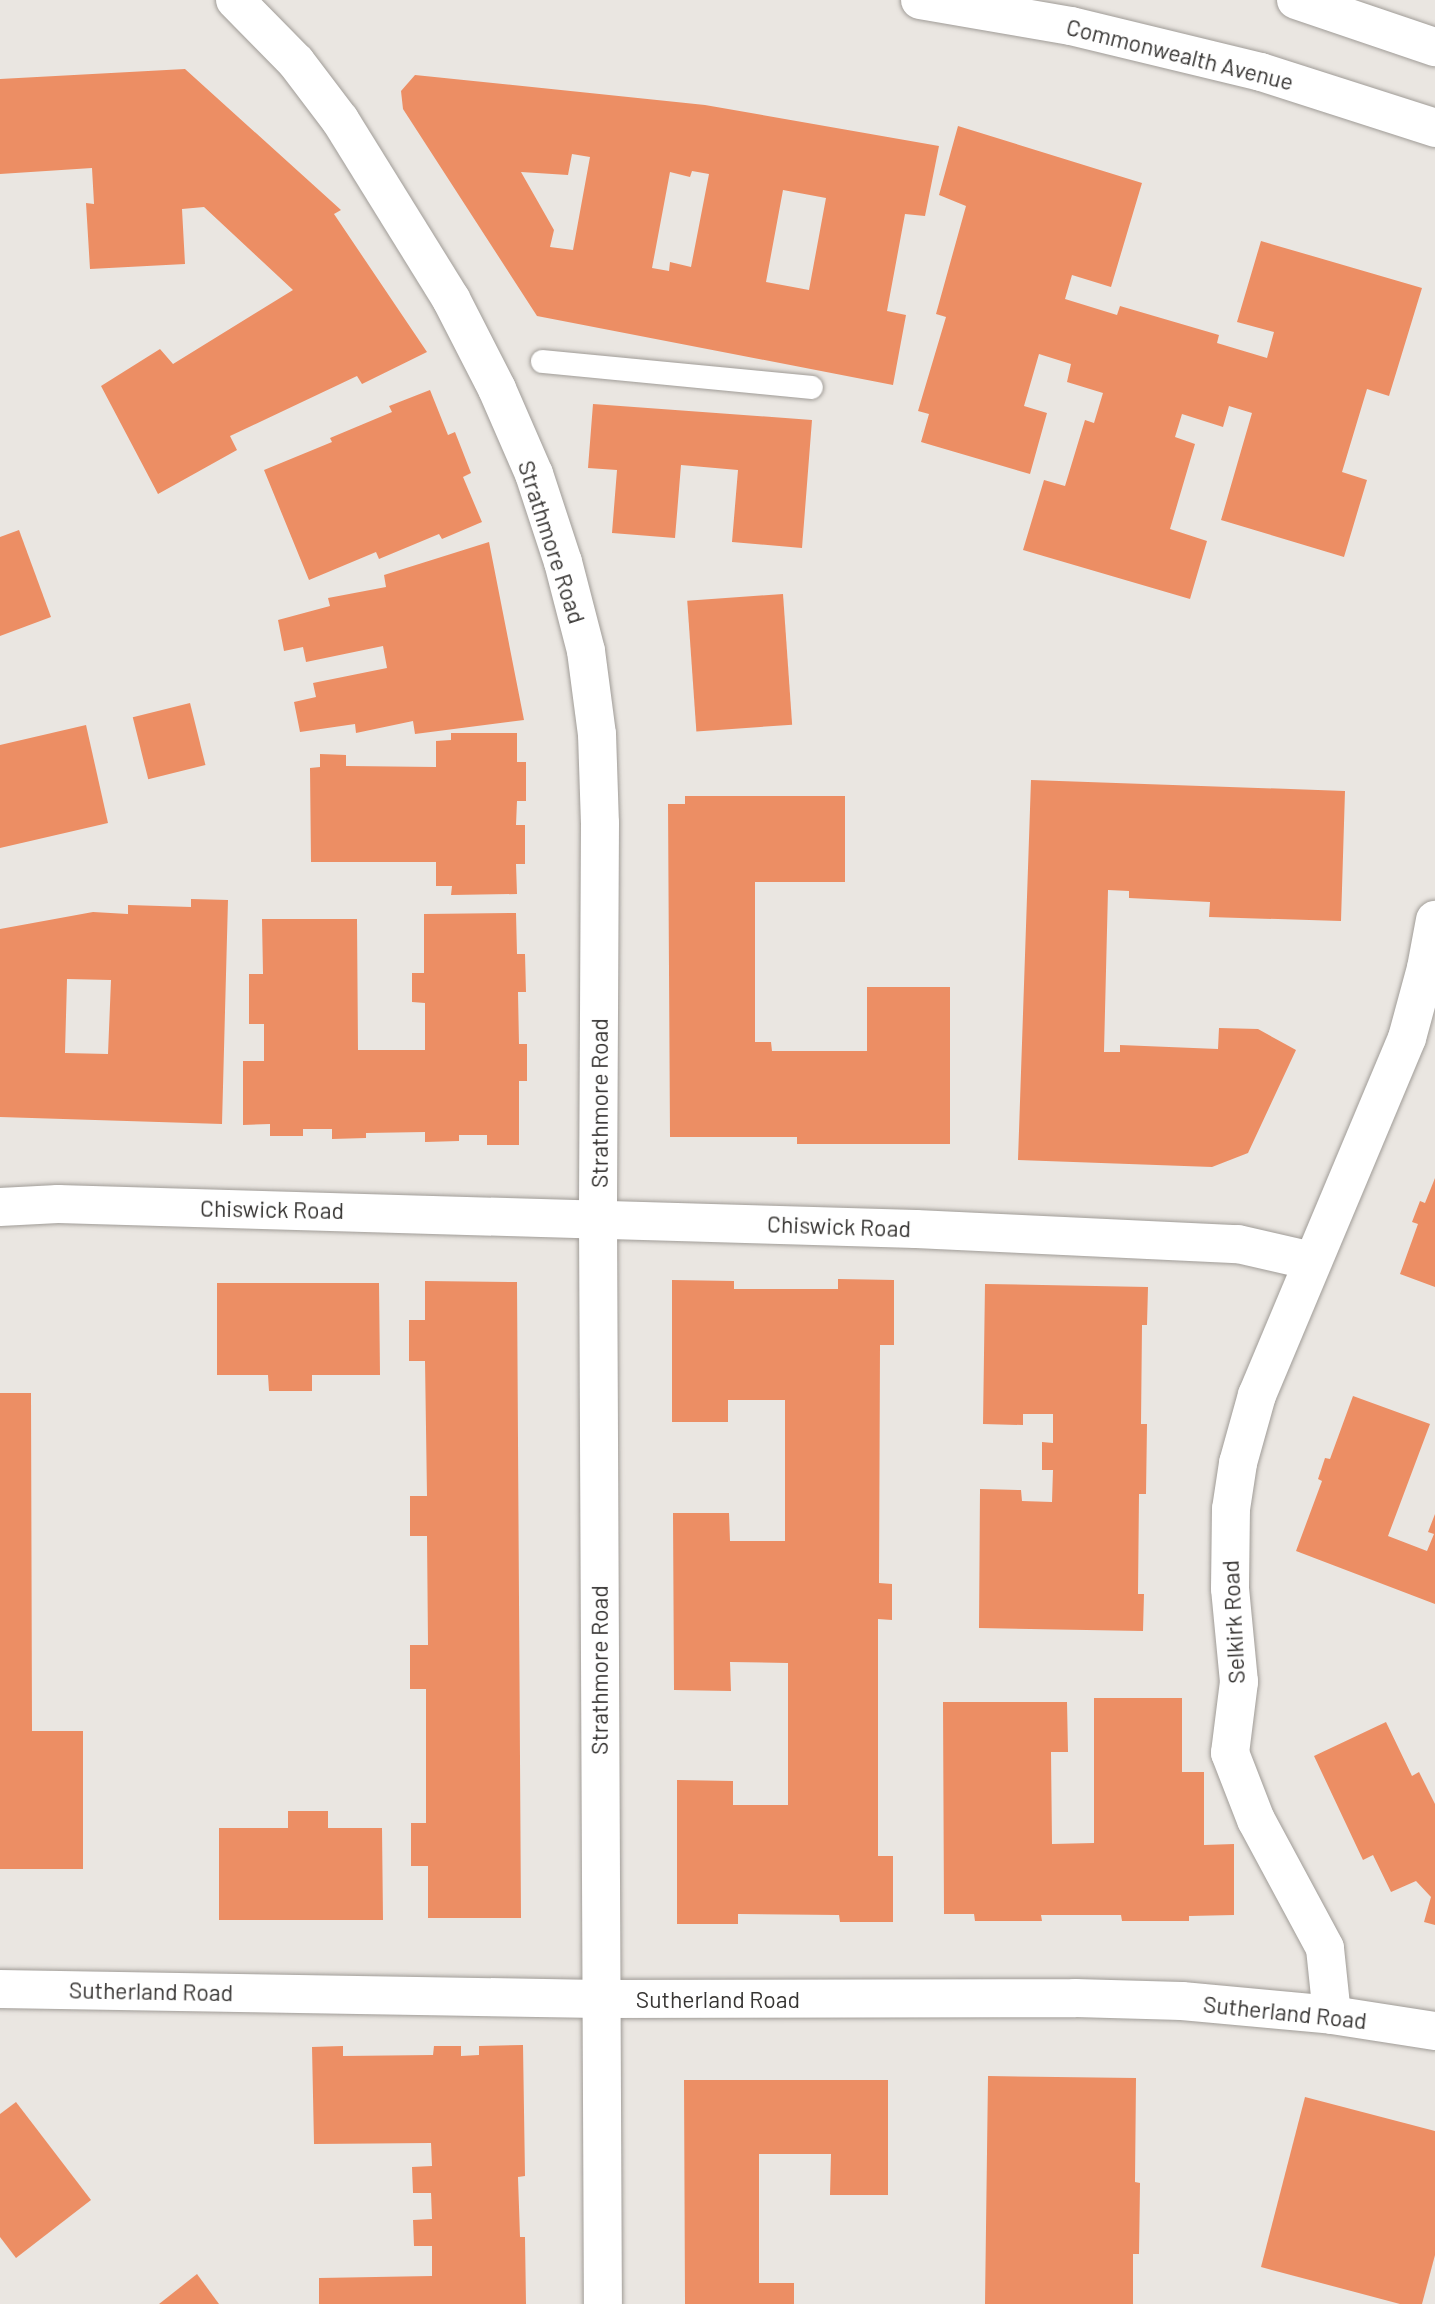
<!DOCTYPE html>
<html>
<head>
<meta charset="utf-8">
<style>
  body { margin:0 }
  #map { position:relative; width:1435px; height:2304px; overflow:hidden; background:#eae6e1; font-family:Barlow,sans-serif }
  div>[style] { position:absolute }
  .building>* { inset:0; background:#ec8e64; transform-origin:0 0 }
  .roads { filter:drop-shadow(0 0 2px #a09c97) drop-shadow(0 0 2px #a09c97) }
  .service>* { height:23px; margin:-11.5px; padding:0 11.5px; transform-origin:11.5px; border-radius:11.5px; background:#fff }
  .minor>* { height:38px; margin:-19px; padding:0 19px; transform-origin:19px; border-radius:19px; background:#fff }
  .tertiary>* { height:38px; margin:-19px; padding:0 19px; transform-origin:19px; border-radius:19px; background:#fff }
  .primary>* { height:38px; margin:-19px; padding:0 19px; transform-origin:19px; border-radius:19px; background:#fff }
  span { translate:-50% -50%; white-space:nowrap; text-align:center; line-height:1.15; -webkit-text-stroke:7px #fff; paint-order:stroke }
  .street-label { font-size:23px; color:#373533 }
</style>
</head>
<body>
<div id="map">
  <div class="building">
    <i style="clip-path:polygon(185px 69px,341px 210px,334px 214px,427px 352px,362px 384px,357px 376px,230px 436px,237px 450px,158px 494px,101px 386px,160px 349px,173px 364px,293px 290px,204px 207px,182px 209px,185px 264px,90px 269px,86px 203px,94px 204px,92px 168px,0 174px,0 79px)"></i>
    <i style="clip-path:polygon(evenodd,415px 75px,705px 105px,939px 146px,925px 216px,905px 214px,887px 311px,906px 315px,893px 385px,537px 316px,403px 109px,401px 91px,415px 75px,572px 154px,590px 157px,573px 250px,550px 247px,554px 230px,521px 172px,568px 175px,572px 154px,415px 75px,692px 171px,709px 174px,691px 267px,670px 262px,669px 271px,652px 268px,670px 172px,690px 177px,692px 171px,415px 75px,783px 190px,826px 198px,809px 290px,766px 282px,783px 190px)"></i>
    <i style="clip-path:polygon(958px 126px,1142px 183px,1111px 287px,1072px 275px,1065px 299px,1117px 315px,1120px 306px,1219px 335px,1217px 343px,1267px 358px,1274px 332px,1237px 322px,1261px 241px,1422px 288px,1389px 396px,1367px 389px,1342px 472px,1367px 480px,1344px 557px,1221px 520px,1252px 413px,1229px 406px,1223px 427px,1182px 414px,1175px 437px,1195px 444px,1170px 529px,1207px 541px,1190px 599px,1023px 550px,1044px 480px,1065px 486px,1085px 420px,1094px 423px,1103px 393px,1067px 382px,1071px 364px,1039px 354px,1024px 406px,1047px 413px,1030px 474px,921px 442px,929px 414px,918px 411px,946px 317px,936px 314px,966px 206px,939px 195px)"></i>
    <i style="clip-path:polygon(430px 390px,448px 435px,455px 432px,471px 473px,463px 477px,482px 522px,442px 539px,439px 534px,379px 559px,376px 552px,309px 580px,264px 470px,332px 442px,330px 438px,392px 412px,389px 406px)"></i>
    <i style="clip-path:polygon(593px 404px,812px 420px,802px 548px,732px 542px,738px 470px,681px 465px,675px 538px,612px 533px,617px 470px,588px 468px)"></i>
    <i style="clip-path:polygon(19px 530px,51px 617px,0 636px,0 537px)"></i>
    <i style="clip-path:polygon(489px 542px,524px 720px,415px 734px,413px 721px,356px 733px,355px 724px,300px 732px,294px 702px,316px 697px,313px 683px,387px 668px,383px 646px,306px 662px,303px 647px,284px 651px,278px 620px,330px 606px,328px 598px,386px 587px,384px 575px)"></i>
    <i style="left:783px;top:594px;width:131px;height:96px;rotate:86deg"></i>
    <i style="left:190px;top:703px;width:64px;height:59px;rotate:76deg"></i>
    <i style="clip-path:polygon(86px 725px,108px 823px,0 848px,0 745px)"></i>
    <i style="clip-path:polygon(451px 733px,517px 733px,517px 762px,526px 762px,526px 801px,517px 801px,516px 825px,525px 825px,525px 864px,516px 864px,517px 894px,451px 895px,452px 886px,436px 886px,436px 862px,311px 862px,310px 768px,320px 767px,320px 754px,346px 755px,346px 766px,436px 767px,436px 741px,451px 740px)"></i>
    <i style="clip-path:polygon(1031px 780px,1345px 791px,1341px 921px,1209px 917px,1210px 902px,1129px 898px,1129px 891px,1108px 890px,1104px 1052px,1120px 1052px,1120px 1045px,1218px 1049px,1219px 1028px,1258px 1029px,1296px 1050px,1248px 1153px,1212px 1167px,1018px 1160px)"></i>
    <i style="clip-path:polygon(685px 796px,845px 796px,845px 882px,755px 882px,755px 1042px,771px 1042px,772px 1051px,867px 1051px,867px 987px,950px 987px,950px 1144px,797px 1144px,797px 1137px,670px 1137px,668px 804px,685px 804px)"></i>
    <i style="clip-path:polygon(evenodd,191px 899px,228px 900px,222px 1124px,0 1117px,0 929px,93px 912px,128px 914px,128px 905px,191px 907px,191px 899px,67px 979px,111px 980px,108px 1054px,65px 1053px,67px 979px)"></i>
    <i style="clip-path:polygon(516px 913px,517px 954px,525px 954px,526px 992px,518px 992px,519px 1044px,527px 1044px,527px 1081px,519px 1081px,519px 1145px,487px 1145px,487px 1135px,459px 1135px,459px 1141px,425px 1142px,425px 1132px,366px 1133px,366px 1138px,332px 1139px,332px 1129px,303px 1129px,303px 1136px,270px 1136px,270px 1124px,243px 1125px,243px 1061px,264px 1061px,264px 1024px,249px 1024px,249px 974px,263px 974px,262px 919px,357px 919px,358px 1050px,425px 1050px,425px 1003px,412px 1002px,412px 973px,424px 973px,424px 914px)"></i>
    <i style="clip-path:polygon(1435px 1178px,1435px 1287px,1400px 1274px,1418px 1224px,1412px 1222px,1420px 1201px,1425px 1203px)"></i>
    <i style="clip-path:polygon(838px 1279px,894px 1280px,894px 1345px,880px 1345px,879px 1583px,892px 1584px,892px 1620px,878px 1619px,878px 1856px,893px 1856px,893px 1922px,840px 1922px,839px 1915px,738px 1914px,738px 1924px,677px 1924px,677px 1780px,733px 1781px,733px 1805px,788px 1805px,788px 1663px,730px 1662px,731px 1691px,674px 1690px,673px 1513px,729px 1513px,730px 1541px,785px 1541px,785px 1400px,728px 1400px,728px 1422px,672px 1422px,672px 1280px,734px 1281px,734px 1289px,838px 1289px)"></i>
    <i style="clip-path:polygon(425px 1281px,517px 1282px,521px 1918px,428px 1918px,428px 1866px,411px 1866px,411px 1823px,426px 1823px,426px 1689px,410px 1689px,410px 1645px,428px 1645px,427px 1536px,410px 1536px,410px 1496px,427px 1496px,425px 1361px,409px 1361px,409px 1320px,425px 1320px)"></i>
    <i style="clip-path:polygon(217px 1283px,379px 1283px,380px 1375px,312px 1375px,312px 1391px,269px 1391px,268px 1375px,217px 1375px)"></i>
    <i style="clip-path:polygon(985px 1284px,1148px 1287px,1147px 1325px,1142px 1325px,1141px 1424px,1147px 1424px,1146px 1494px,1139px 1494px,1138px 1594px,1144px 1594px,1143px 1631px,979px 1628px,980px 1489px,1021px 1490px,1022px 1501px,1052px 1502px,1053px 1470px,1042px 1470px,1042px 1442px,1053px 1443px,1053px 1414px,1023px 1414px,1023px 1425px,983px 1424px)"></i>
    <i style="clip-path:polygon(0 1393px,31px 1393px,32px 1731px,83px 1731px,83px 1869px,0 1869px)"></i>
    <i style="clip-path:polygon(1353px 1396px,1430px 1424px,1388px 1536px,1427px 1551px,1434px 1534px,1428px 1532px,1435px 1514px,1435px 1604px,1296px 1551px,1322px 1481px,1318px 1479px,1325px 1458px,1330px 1459px)"></i>
    <i style="clip-path:polygon(1094px 1698px,1182px 1698px,1182px 1772px,1204px 1772px,1204px 1845px,1234px 1844px,1234px 1915px,1189px 1916px,1189px 1921px,1122px 1921px,1121px 1915px,1041px 1915px,1042px 1921px,975px 1921px,974px 1914px,944px 1914px,943px 1702px,1067px 1702px,1068px 1752px,1051px 1752px,1052px 1844px,1094px 1843px)"></i>
    <i style="clip-path:polygon(1386px 1722px,1412px 1776px,1419px 1772px,1435px 1804px,1435px 1925px,1424px 1922px,1431px 1897px,1416px 1881px,1391px 1892px,1373px 1855px,1363px 1860px,1314px 1756px)"></i>
    <i style="clip-path:polygon(288px 1811px,328px 1811px,328px 1828px,382px 1828px,383px 1920px,219px 1920px,219px 1828px,288px 1828px)"></i>
    <i style="clip-path:polygon(523px 2045px,525px 2176px,518px 2177px,520px 2237px,525px 2237px,526px 2304px,319px 2304px,319px 2278px,432px 2276px,432px 2246px,414px 2246px,413px 2220px,432px 2219px,431px 2193px,413px 2193px,412px 2167px,432px 2166px,431px 2143px,314px 2144px,312px 2047px,343px 2046px,343px 2056px,433px 2055px,434px 2046px,461px 2046px,461px 2056px,479px 2055px,479px 2046px)"></i>
    <i style="clip-path:polygon(988px 2076px,1136px 2078px,1135px 2182px,1140px 2183px,1139px 2254px,1133px 2254px,1133px 2304px,985px 2304px)"></i>
    <i style="clip-path:polygon(684px 2080px,888px 2080px,888px 2195px,830px 2195px,831px 2154px,759px 2154px,759px 2283px,794px 2283px,794px 2304px,685px 2304px)"></i>
    <i style="clip-path:polygon(1305px 2097px,1435px 2131px,1435px 2255px,1422px 2304px,1400px 2304px,1261px 2267px)"></i>
    <i style="clip-path:polygon(16px 2102px,91px 2200px,16px 2258px,0 2237px,0 2114px)"></i>
    <i style="clip-path:polygon(197px 2274px,219px 2304px,159px 2304px)"></i>
  </div>
  <div class="roads">
    <div class="service">
      <i style="left:542px;top:361px;width:270px;rotate:5.5deg"></i>
    </div>
    <div class="minor">
      <i style="left:235px;top:0;width:87px;rotate:45.5deg"></i>
      <i style="left:296px;top:62px;width:73px;rotate:52.8deg"></i>
      <i style="left:340px;top:120px;width:211px;rotate:58.2deg"></i>
      <i style="left:451px;top:299px;width:101px;rotate:62.9deg"></i>
      <i style="left:497px;top:389px;width:93px;rotate:66.5deg"></i>
      <i style="left:534px;top:474px;width:93px;rotate:71.8deg"></i>
      <i style="left:563px;top:562px;width:92px;rotate:75.5deg"></i>
      <i style="left:586px;top:651px;width:84px;rotate:82.5deg"></i>
      <i style="left:597px;top:734px;width:89px;rotate:88.1deg"></i>
      <i style="left:600px;top:823px;width:395px;rotate:90.3deg"></i>
      <i style="left:598px;top:1218px;width:1086px;rotate:89.74deg"></i>
      <i style="left:920px;top:0;width:153px;rotate:9.8deg"></i>
      <i style="left:1071px;top:26px;width:195px;rotate:13.6deg"></i>
      <i style="left:1261px;top:72px;width:183px;rotate:17.8deg"></i>
      <i style="left:0;top:1207px;width:58px;rotate:-3deg"></i>
      <i style="left:58px;top:1204px;width:858px;rotate:1.67deg"></i>
      <i style="left:916px;top:1229px;width:322px;rotate:2.7deg"></i>
      <i style="left:1238px;top:1244px;width:76px;rotate:12.9deg"></i>
      <i style="left:1332px;top:2015px;width:67px;rotate:-96deg"></i>
      <i style="left:1325px;top:1948px;width:145px;rotate:-118.3deg"></i>
      <i style="left:1256px;top:1820px;width:72px;rotate:-111.2deg"></i>
      <i style="left:1230px;top:1753px;width:72px;rotate:-82.8deg"></i>
      <i style="left:1239px;top:1682px;width:93px;rotate:-95.5deg"></i>
      <i style="left:1230px;top:1589px;width:80px;rotate:-89.3deg"></i>
      <i style="left:1231px;top:1509px;width:47px;rotate:-81.3deg"></i>
      <i style="left:1238px;top:1463px;width:71px;rotate:-74.4deg"></i>
      <i style="left:1257px;top:1395px;width:387px;rotate:-67.2deg"></i>
      <i style="left:1407px;top:1038px;width:73px;rotate:-74.8deg"></i>
      <i style="left:1426px;top:968px;width:49px;rotate:-79.4deg"></i>
    </div>
    <div class="tertiary">
      <i style="left:0;top:1989px;width:600px;rotate:0.95deg"></i>
      <i style="left:600px;top:1999px;width:475px;rotate:-0.1deg"></i>
      <i style="left:1075px;top:1998px;width:107px;rotate:1.6deg"></i>
      <i style="left:1182px;top:2001px;width:151px;rotate:5.3deg"></i>
      <i style="left:1332px;top:2015px;width:104px;rotate:8.8deg"></i>
    </div>
    <div class="primary">
      <i style="left:1296px;top:0;width:147px;rotate:18.7deg"></i>
    </div>
  </div>
  <div class="street-label">
    <span style="left:1180px;top:54px;rotate:14deg">Commonwealth Avenue</span>
    <span style="left:552px;top:542px;rotate:72deg">Strathmore Road</span>
    <span style="left:599px;top:1103px;rotate:-90deg">Strathmore Road</span>
    <span style="left:272px;top:1209px;rotate:1deg">Chiswick Road</span>
    <span style="left:839px;top:1226px;rotate:2deg">Chiswick Road</span>
    <span style="left:1233px;top:1622px;rotate:-93deg">Selkirk Road</span>
    <span style="left:599px;top:1670px;rotate:-90deg">Strathmore Road</span>
    <span style="left:151px;top:1991px;rotate:1deg">Sutherland Road</span>
    <span style="left:718px;top:1999px">Sutherland Road</span>
    <span style="left:1285px;top:2012px;rotate:6deg">Sutherland Road</span>
  </div>
</div>
</body>
</html>
